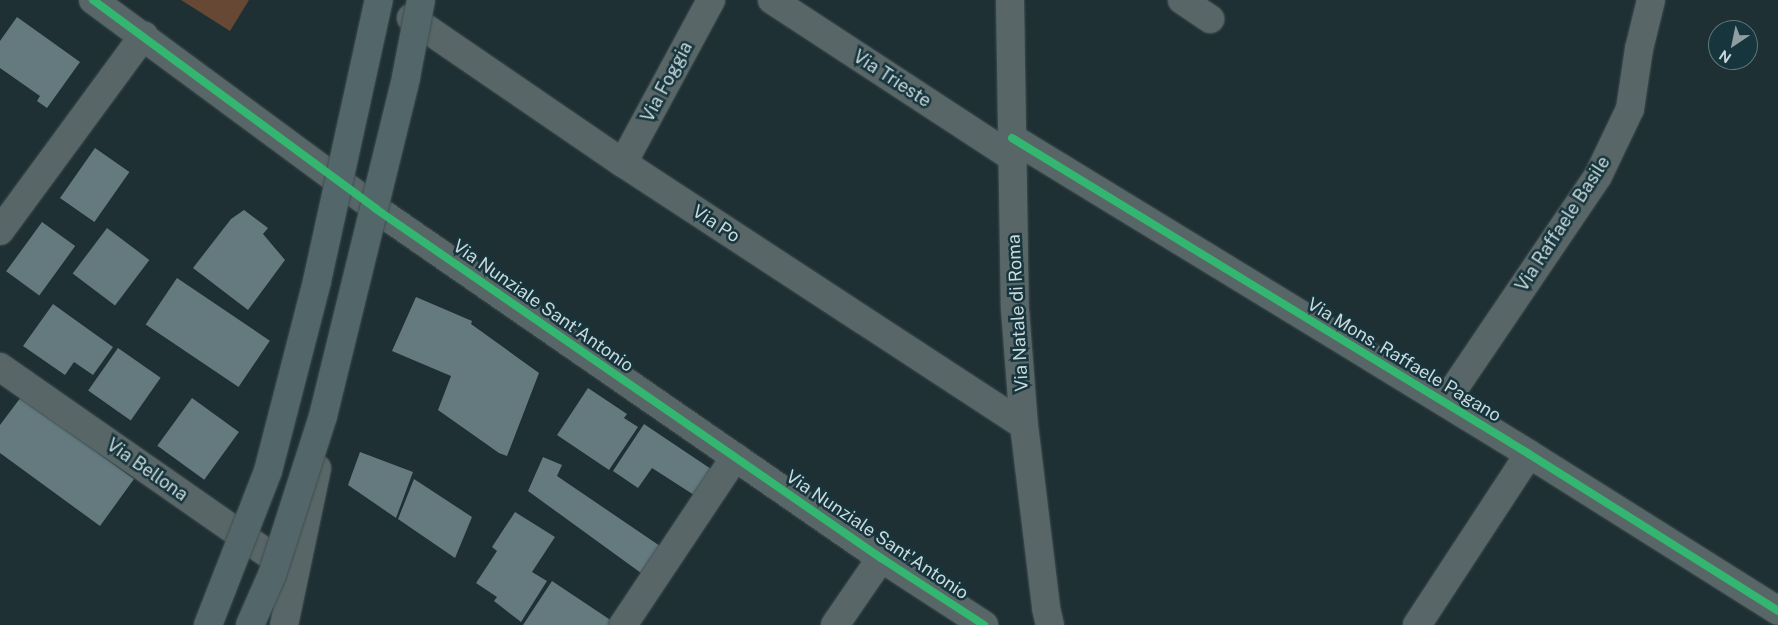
<!DOCTYPE html>
<html>
<head>
<meta charset="utf-8">
<style>
  body { margin:0 }
  #map { position:relative; width:1778px; height:625px; overflow:hidden; background:#1f3034; font-family:"Public Sans",sans-serif }
  div>[style] { position:absolute }
  .green>* { inset:0; background:#664835 }
  .building>* { inset:0; background:#647a7f; transform-origin:0 0 }
  .roads { filter:drop-shadow(0 0 1px #3f4d50) drop-shadow(0 0 1px #3f4d50) }
  .minor>* { height:28px; margin:-14px; padding:0 14px; transform-origin:14px; border-radius:14px; background:#596668 }
  .bridges { filter:drop-shadow(0 0 1px #3f4d50) drop-shadow(0 0 1px #3f4d50) }
  .highway-bridge>* { height:28px; margin:-14px; padding:0 14px; transform-origin:14px; border-radius:14px; background:#53666a }
  .cycleway>* { height:8px; margin:-4px; padding:0 4px; transform-origin:4px; border-radius:4px; background:#33b770 }
  span { translate:-50% -50%; white-space:nowrap; text-align:center; line-height:1.15; -webkit-text-stroke:5px #17353c; paint-order:stroke }
  .street-label { font-size:18px; color:#c9d9dd }
  .north { position:absolute; left:1708px; top:20px; width:50px; height:50px; box-sizing:border-box; background:#17353c; border:1px solid #5e777c; border-radius:50%; rotate:214deg; font-size:14px; font-weight:700; line-height:20px; text-align:center; color:#c9d9dd }
  .north::after { content:''; display:block; margin:auto; width:18px; height:22px; background:#8e9ea2; clip-path:polygon(50% 0,100% 100%,50% 72%,0 100%) }
</style>
</head>
<body>
<div id="map">
  <div class="green">
    <i style="clip-path:polygon(181px 0,249px 0,230px 31px)"></i>
  </div>
  <div class="building">
    <i style="clip-path:polygon(17px 17px,80px 62px,47px 108px,37px 101px,40px 96px,0 68px,0 41px)"></i>
    <i style="left:95px;top:148px;width:42px;height:61px;rotate:35deg"></i>
    <i style="clip-path:polygon(244px 210px,268px 228px,263px 234px,285px 260px,248px 310px,193px 268px,231px 219px)"></i>
    <i style="left:42px;top:222px;width:41px;height:61px;rotate:36deg"></i>
    <i style="left:107px;top:228px;width:53px;height:57px;rotate:37deg"></i>
    <i style="left:177px;top:278px;width:112px;height:56px;rotate:34deg"></i>
    <i style="clip-path:polygon(416px 297px,472px 321px,471px 324px,539px 373px,507px 456px,499px 453px,438px 410px,451px 376px,392px 351px)"></i>
    <i style="clip-path:polygon(53px 304px,113px 347px,93px 375px,74px 362px,65px 375px,23px 346px)"></i>
    <i style="left:118px;top:348px;width:52px;height:52px;rotate:35deg"></i>
    <i style="clip-path:polygon(588px 388px,627px 414px,624px 418px,638px 427px,609px 470px,557px 435px)"></i>
    <i style="clip-path:polygon(21px 397px,134px 479px,100px 526px,0 453px,0 425px)"></i>
    <i style="left:192px;top:398px;width:58px;height:59px;rotate:36deg"></i>
    <i style="clip-path:polygon(644px 424px,711px 469px,694px 495px,652px 468px,638px 488px,613px 471px)"></i>
    <i style="clip-path:polygon(360px 452px,413px 472px,396px 518px,348px 485px)"></i>
    <i style="clip-path:polygon(543px 457px,562px 465px,557px 476px,660px 546px,641px 573px,528px 491px)"></i>
    <i style="clip-path:polygon(414px 479px,472px 517px,455px 558px,398px 519px)"></i>
    <i style="clip-path:polygon(515px 512px,555px 537px,532px 572px,547px 581px,521px 622px,494px 601px,497px 597px,476px 583px,497px 551px,492px 547px)"></i>
    <i style="clip-path:polygon(552px 581px,612px 621px,609px 625px,523px 625px)"></i>
  </div>
  <div class="roads">
    <div class="minor">
      <i style="left:93px;top:0;width:352px;rotate:36.4deg"></i>
      <i style="left:376px;top:209px;width:614px;rotate:34.65deg"></i>
      <i style="left:881px;top:558px;width:123px;rotate:33deg"></i>
      <i style="left:772px;top:0;width:288px;rotate:33.2deg"></i>
      <i style="left:1010px;top:0;width:309px;rotate:89.1deg"></i>
      <i style="left:1015px;top:309px;width:116px;rotate:85.6deg"></i>
      <i style="left:1024px;top:425px;width:184px;rotate:83.1deg"></i>
      <i style="left:1046px;top:608px;width:17px;rotate:77deg"></i>
      <i style="left:1182px;top:0;width:34px;rotate:34deg"></i>
      <i style="left:411px;top:18px;width:257px;rotate:34.4deg"></i>
      <i style="left:623px;top:163px;width:479px;rotate:33.2deg"></i>
      <i style="left:1012px;top:138px;width:606px;rotate:31.43deg"></i>
      <i style="left:1529px;top:454px;width:294px;rotate:32.2deg"></i>
      <i style="left:623px;top:163px;width:185px;rotate:-61.6deg"></i>
      <i style="left:0;top:231px;width:243px;rotate:-53.7deg"></i>
      <i style="left:0;top:367px;width:358px;rotate:34.9deg"></i>
      <i style="left:1445px;top:402px;width:273px;rotate:-55.9deg"></i>
      <i style="left:1598px;top:176px;width:74px;rotate:-64.5deg"></i>
      <i style="left:1630px;top:109px;width:61px;rotate:-81.5deg"></i>
      <i style="left:1639px;top:49px;width:50px;rotate:-76.2deg"></i>
      <i style="left:284px;top:625px;width:160px;rotate:-78.1deg"></i>
      <i style="left:623px;top:625px;width:202px;rotate:-56.3deg"></i>
      <i style="left:835px;top:625px;width:81px;rotate:-55.5deg"></i>
      <i style="left:1417px;top:625px;width:204px;rotate:-56.8deg"></i>
    </div>
  </div>
  <div class="bridges">
    <div class="highway-bridge">
      <i style="left:208px;top:625px;width:165px;rotate:-68.7deg"></i>
      <i style="left:268px;top:471px;width:196px;rotate:-75.5deg"></i>
      <i style="left:317px;top:281px;width:288px;rotate:-77.6deg"></i>
      <i style="left:250px;top:625px;width:55px;rotate:-66.3deg"></i>
      <i style="left:272px;top:575px;width:167px;rotate:-72.2deg"></i>
      <i style="left:323px;top:416px;width:349px;rotate:-76.2deg"></i>
      <i style="left:406px;top:77px;width:78px;rotate:-79deg"></i>
    </div>
  </div>
  <div class="cycleway">
    <i style="left:93px;top:0;width:352px;rotate:36.4deg"></i>
    <i style="left:376px;top:209px;width:614px;rotate:34.65deg"></i>
    <i style="left:881px;top:558px;width:123px;rotate:33deg"></i>
    <i style="left:1012px;top:138px;width:606px;rotate:31.43deg"></i>
    <i style="left:1529px;top:454px;width:294px;rotate:32.2deg"></i>
  </div>
  <div class="street-label">
    <span style="left:892px;top:79px;rotate:33deg">Via Trieste</span>
    <span style="left:667px;top:82px;rotate:-62deg">Via Foggia</span>
    <span style="left:716px;top:224px;rotate:33deg">Via Po</span>
    <span style="left:1563px;top:224px;rotate:-57deg">Via Raffaele Basile</span>
    <span style="left:543px;top:306px;rotate:35deg">Via Nunziale Sant'Antonio</span>
    <span style="left:1018px;top:313px;rotate:-93deg">Via Natale di Roma</span>
    <span style="left:1404px;top:360px;rotate:31deg">Via Mons. Raffaele Pagano</span>
    <span style="left:147px;top:470px;rotate:35deg">Via Bellona</span>
    <span style="left:877px;top:535px;rotate:34deg">Via Nunziale Sant'Antonio</span>
  </div>
  <div class="north">N</div>
</div>
</body>
</html>
